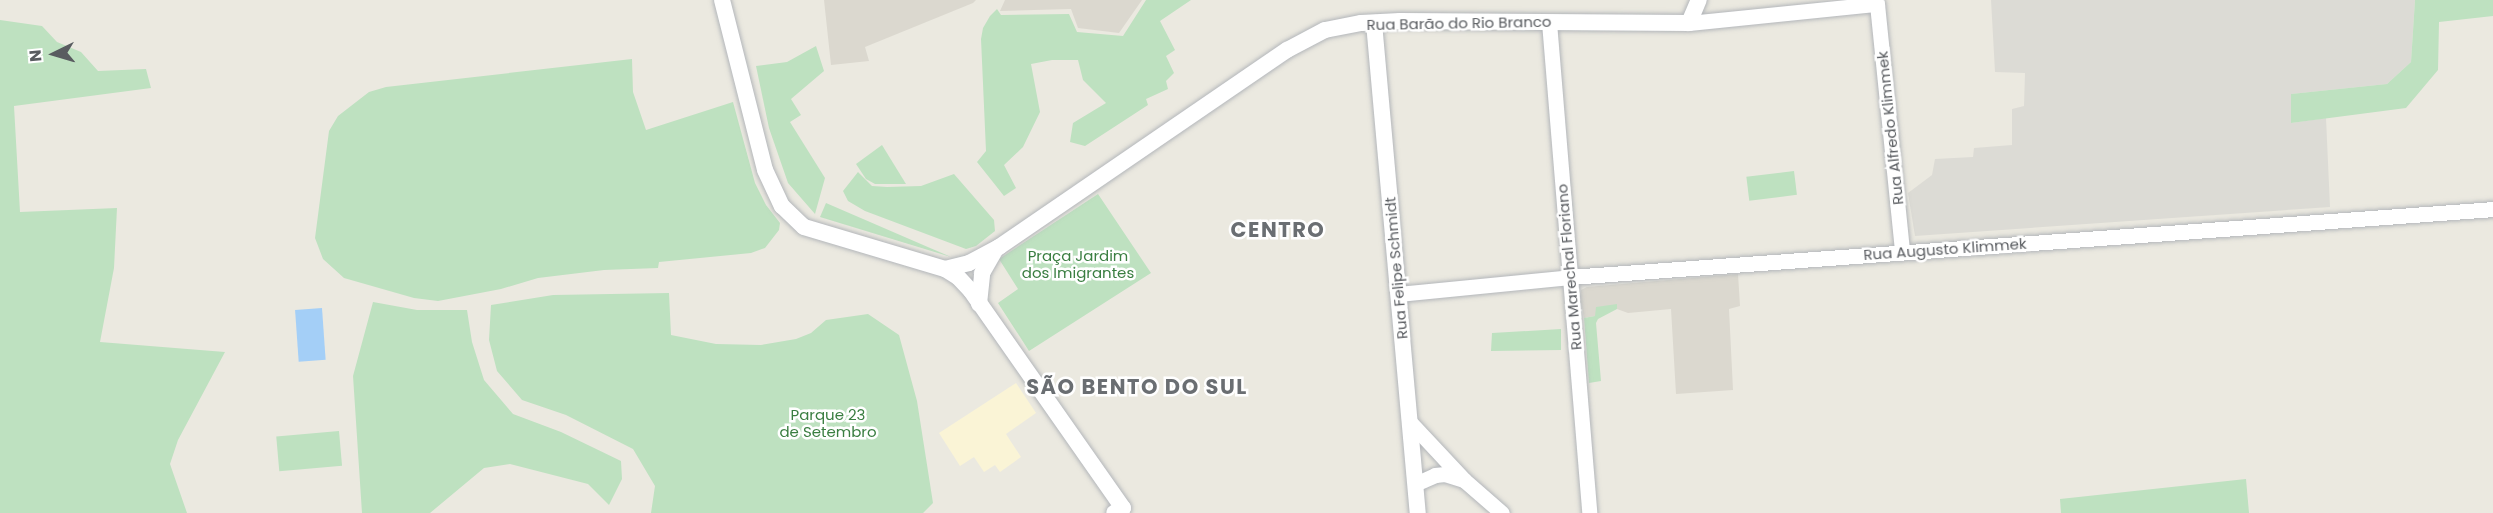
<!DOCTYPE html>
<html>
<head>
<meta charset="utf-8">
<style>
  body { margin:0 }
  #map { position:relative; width:2493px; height:513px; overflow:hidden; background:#ebe9e0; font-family:Poppins,sans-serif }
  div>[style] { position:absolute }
  .commercial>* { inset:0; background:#faf4d6 }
  .industrial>* { inset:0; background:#dcdbd5 }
  .education>* { inset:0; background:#dbd8cf }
  .green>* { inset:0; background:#bee1c0; transform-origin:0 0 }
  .water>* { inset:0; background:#a4cff7; transform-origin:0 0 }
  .roads { filter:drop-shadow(0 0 2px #b3b6ba) drop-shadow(0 0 2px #b3b6ba) }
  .tertiary>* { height:15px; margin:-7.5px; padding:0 7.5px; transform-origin:7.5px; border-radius:7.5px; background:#fff }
  .secondary>* { height:16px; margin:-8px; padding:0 8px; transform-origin:8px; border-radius:8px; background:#fff }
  span { translate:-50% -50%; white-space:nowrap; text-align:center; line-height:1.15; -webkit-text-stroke:5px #fff; paint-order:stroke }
  .street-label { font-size:15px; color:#595c60 }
  .park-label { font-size:15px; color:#3a7e41 }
  .district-label { font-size:21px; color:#6a6e72; font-weight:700; letter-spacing:1.5px }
  .north { position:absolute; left:24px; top:24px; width:60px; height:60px; -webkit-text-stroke:4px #fff; paint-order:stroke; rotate:265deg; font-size:16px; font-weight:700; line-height:24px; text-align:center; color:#595c60 }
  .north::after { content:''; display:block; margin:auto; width:21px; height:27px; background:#595c60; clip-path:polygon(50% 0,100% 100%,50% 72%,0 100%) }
</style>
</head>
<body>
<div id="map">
  <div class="commercial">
    <i style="clip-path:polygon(1016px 383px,1036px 413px,1006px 434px,1021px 457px,1000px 472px,995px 465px,984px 472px,974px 457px,960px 466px,939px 433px)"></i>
  </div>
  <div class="industrial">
    <i style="clip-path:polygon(1991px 0,2415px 0,2411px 62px,2387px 84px,2291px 94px,2291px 123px,2326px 118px,2330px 207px,1915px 236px,1908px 193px,1932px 175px,1935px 159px,1973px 157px,1974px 148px,2012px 145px,2012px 109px,2024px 106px,2025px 73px,1995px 72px)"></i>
  </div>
  <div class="education">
    <i style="clip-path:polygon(824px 0,976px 0,973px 3px,865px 47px,869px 61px,831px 65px)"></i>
    <i style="clip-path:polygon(1005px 0,1142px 0,1119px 33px,1078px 28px,1071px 9px,1000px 11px)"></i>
    <i style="clip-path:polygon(1738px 274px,1740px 306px,1729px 309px,1733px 390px,1676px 394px,1671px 309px,1628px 313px,1617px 309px,1617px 305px,1595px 316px,1584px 318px,1580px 297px,1581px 290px,1587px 287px)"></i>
  </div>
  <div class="green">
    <i style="clip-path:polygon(1146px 0,1191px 0,1160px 21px,1175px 50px,1166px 56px,1174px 73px,1166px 81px,1168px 89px,1146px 99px,1148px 105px,1085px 146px,1070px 142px,1073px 123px,1106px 103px,1083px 80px,1078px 60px,1052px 60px,1031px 64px,1040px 112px,1023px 147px,1004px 165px,1016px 188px,1004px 196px,977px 162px,986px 151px,981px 39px,983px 28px,990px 16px,997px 9px,1001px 15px,1069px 14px,1077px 32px,1123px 36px)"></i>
    <i style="clip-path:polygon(2415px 0,2493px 0,2493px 16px,2439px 22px,2438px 70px,2406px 108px,2291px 123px,2291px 94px,2387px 84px,2411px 62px)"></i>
    <i style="clip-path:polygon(0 20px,42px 26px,57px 42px,81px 52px,98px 71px,146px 69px,151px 88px,14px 106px,20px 212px,117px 208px,114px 268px,100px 342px,225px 352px,178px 440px,170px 464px,187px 513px,0 513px)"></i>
    <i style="clip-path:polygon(816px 46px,824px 71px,791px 99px,801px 115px,790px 122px,825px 178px,815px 214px,788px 183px,769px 128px,756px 66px,787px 62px)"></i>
    <i style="clip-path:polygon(632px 59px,633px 92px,646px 130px,733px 102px,755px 183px,766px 205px,780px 223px,779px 230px,765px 248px,751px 253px,659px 262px,658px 268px,604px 270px,538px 278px,501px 289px,438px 301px,414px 298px,344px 278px,323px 259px,315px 238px,329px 131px,338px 116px,369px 92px,386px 87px)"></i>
    <i style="clip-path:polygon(882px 145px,906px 184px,875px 184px,866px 179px,856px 164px)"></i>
    <i style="left:1794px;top:171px;width:24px;height:48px;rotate:83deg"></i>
    <i style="clip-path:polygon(858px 172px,872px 186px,887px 187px,921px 186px,954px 174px,994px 220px,995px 231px,976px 246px,966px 249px,865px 211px,848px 201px,843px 191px)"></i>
    <i style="clip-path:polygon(1098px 194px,1151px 273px,1029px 351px,998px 303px,1018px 289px,999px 259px)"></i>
    <i style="clip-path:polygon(826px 203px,951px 257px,820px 217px)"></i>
    <i style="clip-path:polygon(669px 293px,671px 335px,716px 344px,761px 345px,796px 339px,811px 333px,826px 320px,868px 314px,899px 335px,917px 401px,933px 503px,923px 513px,651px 513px,655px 486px,633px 449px,566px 415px,522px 400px,497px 371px,489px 340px,491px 305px,553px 295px)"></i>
    <i style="clip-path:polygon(373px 302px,417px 310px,467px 310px,472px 342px,484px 380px,513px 414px,561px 432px,621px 461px,622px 479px,609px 505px,588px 484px,510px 464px,484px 468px,430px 513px,362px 513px,353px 376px)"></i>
    <i style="clip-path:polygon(1617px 304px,1617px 309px,1598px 319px,1596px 323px,1601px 381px,1589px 383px,1584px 318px,1595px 316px,1596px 307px)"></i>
    <i style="clip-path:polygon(1561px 329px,1561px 350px,1491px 351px,1492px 333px)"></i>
    <i style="left:339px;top:431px;width:35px;height:63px;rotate:85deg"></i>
    <i style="clip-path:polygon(2246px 479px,2249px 513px,2061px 513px,2060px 499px)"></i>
  </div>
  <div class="water">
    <i style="left:322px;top:308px;width:52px;height:27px;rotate:86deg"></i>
  </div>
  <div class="roads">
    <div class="tertiary">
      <i style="left:1549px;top:22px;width:493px;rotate:85.3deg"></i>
      <i style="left:1689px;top:23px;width:189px;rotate:-5.8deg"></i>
      <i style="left:1877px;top:4px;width:249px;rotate:84.2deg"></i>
      <i style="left:1398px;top:294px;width:173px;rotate:-5.6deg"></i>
      <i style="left:1570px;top:277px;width:926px;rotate:-4.21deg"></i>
      <i style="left:1409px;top:421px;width:81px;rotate:47deg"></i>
      <i style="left:1464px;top:480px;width:50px;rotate:41deg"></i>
      <i style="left:1415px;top:484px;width:22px;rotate:-24deg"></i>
      <i style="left:1435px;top:475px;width:10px;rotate:-6deg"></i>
      <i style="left:1445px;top:474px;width:20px;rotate:18deg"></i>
    </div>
    <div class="secondary">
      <i style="left:722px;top:0;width:175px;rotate:75.8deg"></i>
      <i style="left:765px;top:170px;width:40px;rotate:65deg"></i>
      <i style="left:782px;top:206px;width:30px;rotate:44deg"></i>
      <i style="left:804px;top:227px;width:147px;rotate:16.6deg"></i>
      <i style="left:945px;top:269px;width:15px;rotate:32deg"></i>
      <i style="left:958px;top:277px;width:19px;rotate:47deg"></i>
      <i style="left:971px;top:291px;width:265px;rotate:55deg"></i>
      <i style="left:1123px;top:508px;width:10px;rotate:151deg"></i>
      <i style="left:1374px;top:23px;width:492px;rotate:84.9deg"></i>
      <i style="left:945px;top:269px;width:25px;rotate:-14deg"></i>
      <i style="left:969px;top:263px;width:34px;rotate:-28deg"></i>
      <i style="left:999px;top:247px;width:349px;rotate:-34.4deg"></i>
      <i style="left:1287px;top:50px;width:43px;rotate:-27.8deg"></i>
      <i style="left:1325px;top:30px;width:37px;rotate:-11deg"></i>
      <i style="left:1361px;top:23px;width:39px;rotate:-3deg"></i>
      <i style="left:1400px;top:21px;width:289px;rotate:0.4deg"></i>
      <i style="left:1689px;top:23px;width:25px;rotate:-67deg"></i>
      <i style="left:979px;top:304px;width:31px;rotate:-84deg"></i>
      <i style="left:982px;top:273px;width:24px;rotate:-60deg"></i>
    </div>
  </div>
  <div class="street-label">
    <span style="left:1459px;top:23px;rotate:-1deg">Rua Barão do Rio Branco</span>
    <span style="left:1890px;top:128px;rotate:-96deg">Rua Alfredo Klimmek</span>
    <span style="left:1945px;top:249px;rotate:-4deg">Rua Augusto Klimmek</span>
    <span style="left:1569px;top:267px;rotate:-95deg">Rua Marechal Floriano</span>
    <span style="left:1396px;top:268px;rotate:-95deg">Rua Felipe Schmidt</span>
  </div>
  <div class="park-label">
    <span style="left:1078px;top:264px">Praça Jardim<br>dos Imigrantes</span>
    <span style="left:828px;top:423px">Parque 23<br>de Setembro</span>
  </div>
  <div class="district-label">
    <span style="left:1278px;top:230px">CENTRO</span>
    <span style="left:1137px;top:387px">SÃO BENTO DO SUL</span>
  </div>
  <div class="north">N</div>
</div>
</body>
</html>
